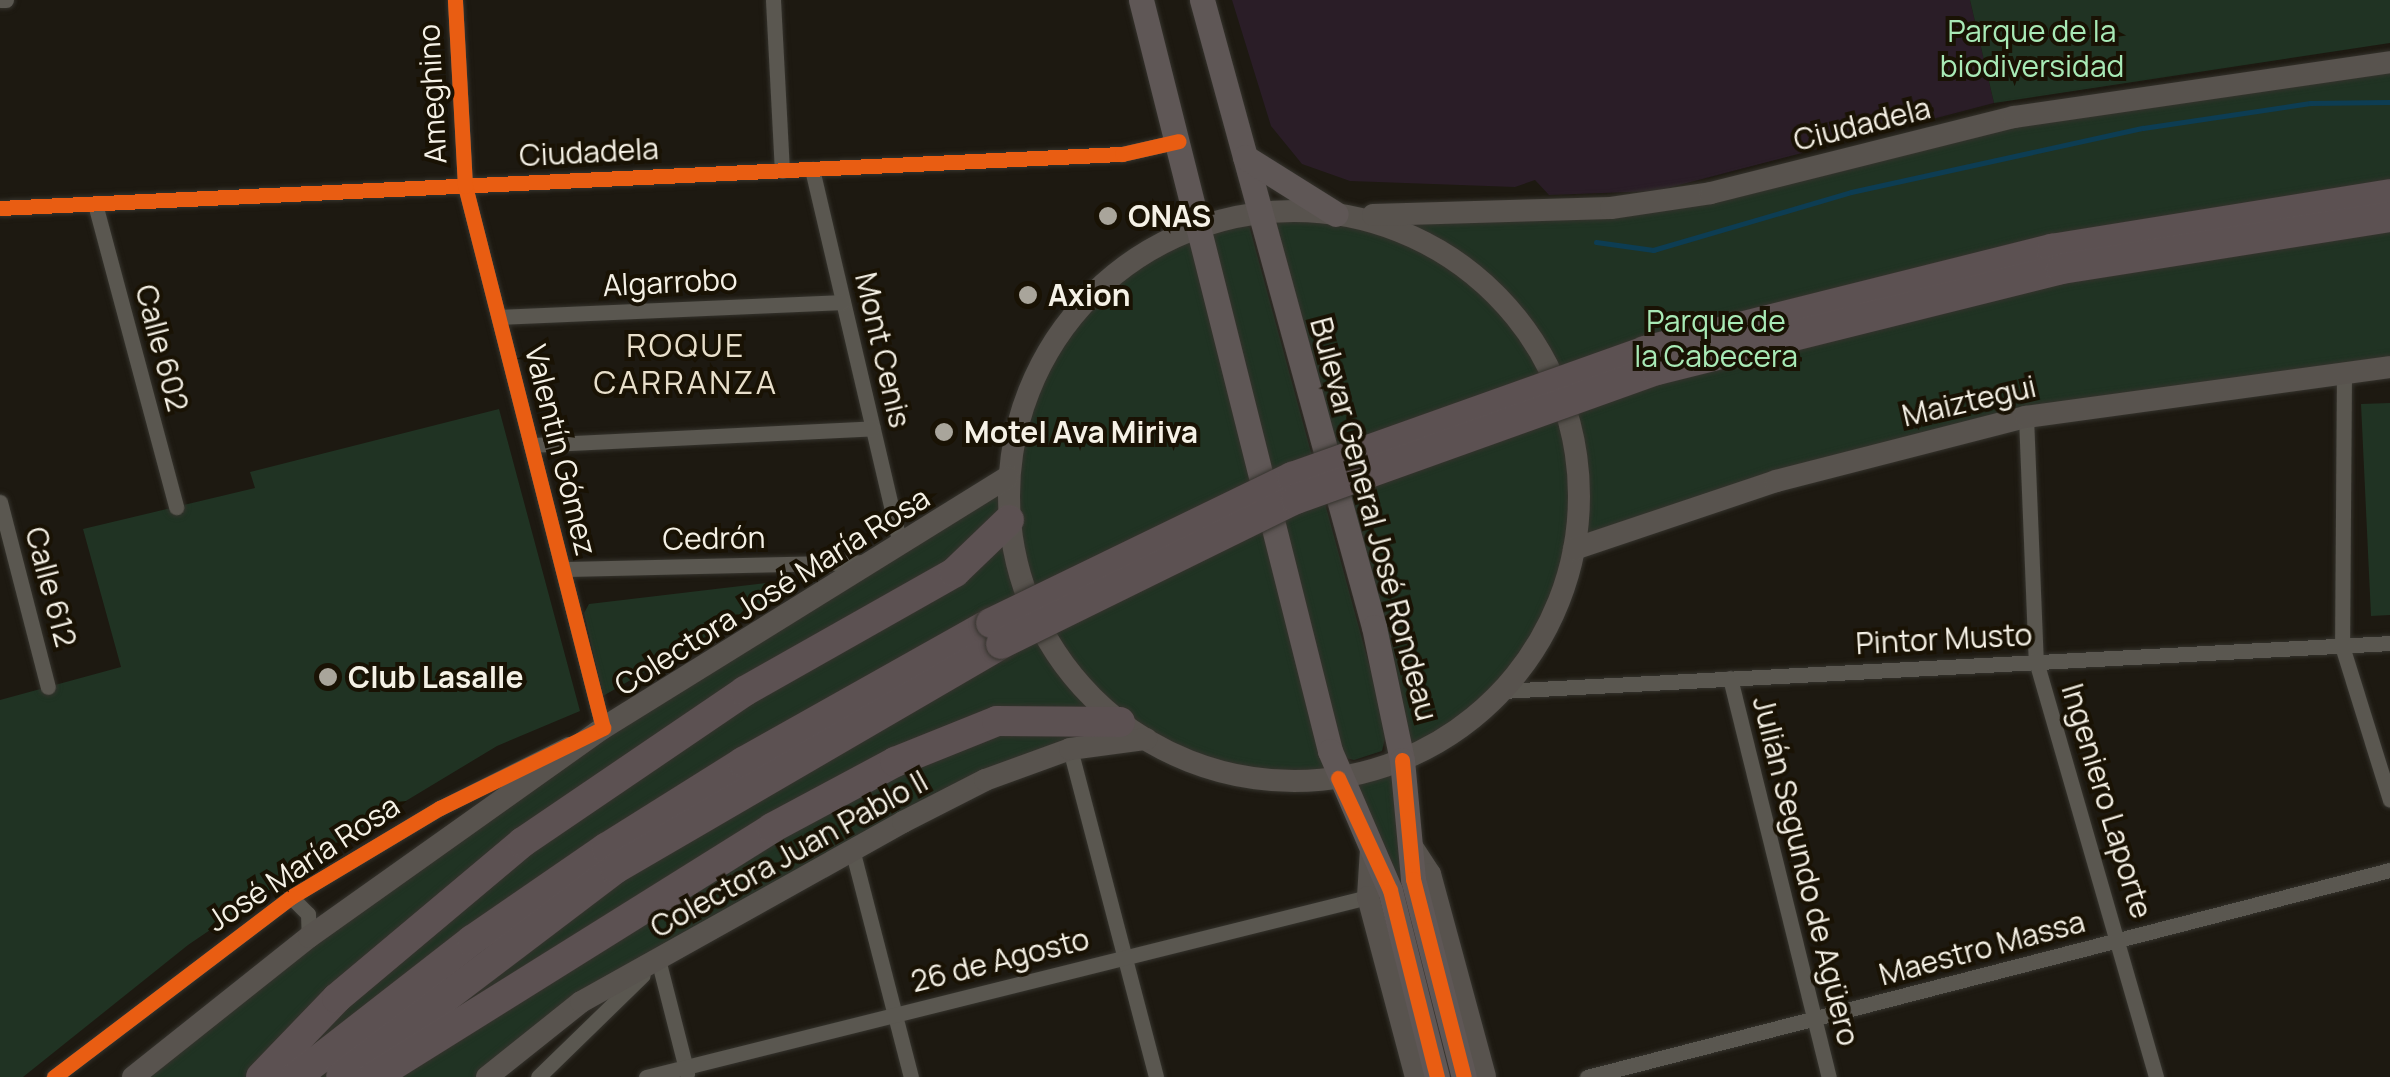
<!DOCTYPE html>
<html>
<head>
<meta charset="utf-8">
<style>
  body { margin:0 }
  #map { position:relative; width:2390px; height:1077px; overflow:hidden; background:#1d1911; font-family:Manrope,sans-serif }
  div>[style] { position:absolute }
  .industrial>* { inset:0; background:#2a1d27 }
  .green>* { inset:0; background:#203323 }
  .stream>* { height:5px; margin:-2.5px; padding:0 2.5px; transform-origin:2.5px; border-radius:2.5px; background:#0d3d53 }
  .roads { filter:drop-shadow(0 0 2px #35332d) drop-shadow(0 0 2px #35332d) }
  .minor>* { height:15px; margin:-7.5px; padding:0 7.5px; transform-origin:7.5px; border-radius:7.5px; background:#5a5750 }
  .secondary>* { height:22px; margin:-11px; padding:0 11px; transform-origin:11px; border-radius:11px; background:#58534e }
  .secondary>.ring { margin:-11px; padding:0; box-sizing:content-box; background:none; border:22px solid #58534e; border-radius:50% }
  .primary>* { height:25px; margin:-12.5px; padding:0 12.5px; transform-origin:12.5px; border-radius:12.5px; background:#5f5756 }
  .motorway>* { height:30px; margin:-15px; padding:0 15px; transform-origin:15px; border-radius:15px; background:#5c5152 }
  .bridges { filter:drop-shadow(0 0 2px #35332d) drop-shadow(0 0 2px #35332d) }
  .motorway-bridge>* { height:30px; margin:-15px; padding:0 15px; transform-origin:15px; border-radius:15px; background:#5c5152 }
  .cycleway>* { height:15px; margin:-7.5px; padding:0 7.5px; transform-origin:7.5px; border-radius:7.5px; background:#e95d12 }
  .dots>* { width:28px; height:28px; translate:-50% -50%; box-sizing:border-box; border:5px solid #191204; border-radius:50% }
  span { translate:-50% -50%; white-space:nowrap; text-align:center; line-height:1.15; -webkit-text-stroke:8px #191204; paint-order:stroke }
  .park-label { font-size:30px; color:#a8eab6 }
  .street-label { font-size:30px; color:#f5f1e6 }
  .poi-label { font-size:30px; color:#f5f1e6; font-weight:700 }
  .left { translate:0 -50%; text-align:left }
  .neighbourhood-label { font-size:32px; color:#e8dfcb; letter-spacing:2.5px }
</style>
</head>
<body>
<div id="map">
  <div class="industrial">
    <i style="clip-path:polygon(1232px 0,1970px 0,1994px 103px,1656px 191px,1549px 195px,1535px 180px,1515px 187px,1350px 181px,1302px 164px,1271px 126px)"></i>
  </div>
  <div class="green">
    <i style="clip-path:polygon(1970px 0,2390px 0,2390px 43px,1994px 103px)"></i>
    <i style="clip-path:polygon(2390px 62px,2390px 367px,2026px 417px,1574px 549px,1552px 618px,1528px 660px,1471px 719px,1402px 760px,1411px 845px,1485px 1077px,1416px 1077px,1371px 849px,1338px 778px,1292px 784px,1245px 778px,1146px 739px,985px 780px,659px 963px,487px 1077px,133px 1077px,415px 859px,1008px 477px,1020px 414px,1058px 334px,1089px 297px,1159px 244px,1199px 227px,1339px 778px,1401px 760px,1259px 213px,1528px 214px,1611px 208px,2014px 117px)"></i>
    <i style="clip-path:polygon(1249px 225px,1387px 730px,1382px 751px,1354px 760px,1342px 757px,1211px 232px)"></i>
    <i style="clip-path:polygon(2390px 403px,2390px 615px,2371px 616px,2361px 404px)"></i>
    <i style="clip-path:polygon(499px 409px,580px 711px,497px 746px,356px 831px,188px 945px,23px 1077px,0 1077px,0 700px,121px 667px,83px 529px,255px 488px,250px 472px)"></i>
    <i style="clip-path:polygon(783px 581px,788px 589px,603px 696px,584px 613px,589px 604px)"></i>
  </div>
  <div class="stream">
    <i style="left:1596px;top:242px;width:58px;rotate:8deg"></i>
    <i style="left:1653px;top:250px;width:206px;rotate:-16.3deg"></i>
    <i style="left:1851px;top:192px;width:299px;rotate:-12.4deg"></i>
    <i style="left:2143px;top:128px;width:169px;rotate:-8.5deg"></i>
    <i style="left:2310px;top:103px;width:80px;rotate:-0.7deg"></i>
  </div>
  <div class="roads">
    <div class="minor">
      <i style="left:0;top:0;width:6px"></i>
      <i style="left:455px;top:0;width:186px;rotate:86.9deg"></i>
      <i style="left:465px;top:186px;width:559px;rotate:75.72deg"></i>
      <i style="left:603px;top:728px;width:5px;rotate:158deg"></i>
      <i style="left:773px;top:0;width:171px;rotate:87deg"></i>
      <i style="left:812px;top:169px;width:384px;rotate:76.8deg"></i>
      <i style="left:95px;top:204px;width:314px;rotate:75deg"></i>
      <i style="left:0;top:208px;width:1123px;rotate:-2.76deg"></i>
      <i style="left:1122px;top:154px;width:58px;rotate:-12.8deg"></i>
      <i style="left:499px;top:317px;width:344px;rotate:-2.5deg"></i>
      <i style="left:2344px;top:371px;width:275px;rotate:90.4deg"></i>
      <i style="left:2342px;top:646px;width:161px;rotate:72.7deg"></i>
      <i style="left:2026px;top:417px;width:244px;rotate:87.7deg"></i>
      <i style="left:2036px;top:661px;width:433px;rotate:73.9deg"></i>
      <i style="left:531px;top:445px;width:342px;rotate:-2.8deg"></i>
      <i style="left:0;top:502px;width:191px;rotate:75.5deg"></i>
      <i style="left:563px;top:569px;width:304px;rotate:-1.3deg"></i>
      <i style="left:1730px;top:678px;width:411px;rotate:76.1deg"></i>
      <i style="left:1502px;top:691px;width:889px;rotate:-3.09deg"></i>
      <i style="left:1070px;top:749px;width:339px;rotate:75.3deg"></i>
      <i style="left:853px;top:853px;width:231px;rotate:75.5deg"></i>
      <i style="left:291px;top:897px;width:24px;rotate:45deg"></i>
      <i style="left:308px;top:914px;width:23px;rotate:88deg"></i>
      <i style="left:659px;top:963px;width:114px;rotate:75.7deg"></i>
      <i style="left:54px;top:1077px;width:298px;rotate:-37.2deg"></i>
      <i style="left:291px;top:897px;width:174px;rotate:-30.9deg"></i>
      <i style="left:440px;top:808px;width:143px;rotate:-26.6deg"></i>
      <i style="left:538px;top:1077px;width:146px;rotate:-44.2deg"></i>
      <i style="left:646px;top:1077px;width:744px;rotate:-14deg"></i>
      <i style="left:1587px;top:1077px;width:829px;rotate:-14.46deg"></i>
    </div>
    <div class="secondary">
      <i class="ring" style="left:1009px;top:211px;width:548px;height:548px"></i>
      <i style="left:1373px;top:215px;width:238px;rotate:-1.7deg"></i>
      <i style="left:1611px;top:208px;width:101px;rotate:-8.5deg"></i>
      <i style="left:1711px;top:193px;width:312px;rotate:-14.1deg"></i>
      <i style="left:2014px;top:117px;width:380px;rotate:-8.3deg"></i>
      <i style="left:1574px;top:549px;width:213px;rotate:-18.6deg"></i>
      <i style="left:1776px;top:481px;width:258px;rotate:-14.4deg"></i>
      <i style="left:2026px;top:417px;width:367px;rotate:-7.8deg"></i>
      <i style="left:1411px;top:845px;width:35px;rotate:57deg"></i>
      <i style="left:1430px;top:874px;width:210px;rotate:74.8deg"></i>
      <i style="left:1371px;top:849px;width:48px;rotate:93.6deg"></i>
      <i style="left:1368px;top:897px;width:186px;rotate:75.1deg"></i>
      <i style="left:133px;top:1077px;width:225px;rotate:-38.5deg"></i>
      <i style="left:309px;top:937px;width:361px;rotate:-35.4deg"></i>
      <i style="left:603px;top:728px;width:476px;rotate:-31.8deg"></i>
      <i style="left:487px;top:1077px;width:120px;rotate:-38.6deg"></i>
      <i style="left:581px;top:1002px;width:369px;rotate:-29.2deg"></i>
      <i style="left:903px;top:822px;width:92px;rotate:-27.1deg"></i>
      <i style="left:985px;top:780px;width:90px;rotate:-20deg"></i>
      <i style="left:1070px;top:749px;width:77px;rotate:-7.5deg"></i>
    </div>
    <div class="primary">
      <i style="left:1141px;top:0;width:774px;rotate:75.87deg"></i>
      <i style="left:1330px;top:751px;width:151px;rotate:66.7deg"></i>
      <i style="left:1390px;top:890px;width:193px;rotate:75.9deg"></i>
      <i style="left:1202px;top:0;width:650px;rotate:74.66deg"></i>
      <i style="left:1374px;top:627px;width:136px;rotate:78.1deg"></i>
      <i style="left:1402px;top:760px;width:120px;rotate:84.7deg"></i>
      <i style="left:1413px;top:879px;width:204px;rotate:75.6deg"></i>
      <i style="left:1245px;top:157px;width:107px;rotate:32.1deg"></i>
    </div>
    <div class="motorway">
      <i style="left:261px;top:1077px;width:110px;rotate:-46.1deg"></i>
      <i style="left:337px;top:998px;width:243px;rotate:-40deg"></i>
      <i style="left:523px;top:842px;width:268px;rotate:-34.2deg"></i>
      <i style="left:745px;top:691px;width:241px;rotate:-29.5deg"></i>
      <i style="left:955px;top:572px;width:75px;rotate:-43.9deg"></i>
      <i style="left:296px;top:1077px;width:223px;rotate:-37.9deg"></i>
      <i style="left:472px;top:940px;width:163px;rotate:-34.5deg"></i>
      <i style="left:606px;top:848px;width:162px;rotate:-32.1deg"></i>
      <i style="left:743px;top:762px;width:284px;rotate:-29.3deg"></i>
      <i style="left:341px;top:1077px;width:344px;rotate:-37.2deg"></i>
      <i style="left:615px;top:869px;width:447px;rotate:-30.2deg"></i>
      <i style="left:374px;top:1077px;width:469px;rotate:-32deg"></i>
      <i style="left:772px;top:828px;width:140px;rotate:-28.2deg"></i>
      <i style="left:895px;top:762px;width:110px;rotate:-21.9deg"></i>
      <i style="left:997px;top:721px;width:123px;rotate:0.5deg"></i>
    </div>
  </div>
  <div class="bridges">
    <div class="motorway-bridge">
      <i style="left:991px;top:623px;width:335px;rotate:-25.9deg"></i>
      <i style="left:1292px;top:477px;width:375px;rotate:-19.6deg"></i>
      <i style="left:1645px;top:351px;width:420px;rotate:-14.1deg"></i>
      <i style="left:2052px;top:249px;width:342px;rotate:-9.2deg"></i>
      <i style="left:1001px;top:644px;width:329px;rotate:-26.2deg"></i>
      <i style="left:1296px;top:499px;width:383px;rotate:-19.7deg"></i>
      <i style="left:1657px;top:370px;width:416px;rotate:-14deg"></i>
      <i style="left:2061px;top:269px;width:333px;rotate:-9deg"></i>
    </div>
  </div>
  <div class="cycleway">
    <i style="left:0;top:208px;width:1123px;rotate:-2.76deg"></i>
    <i style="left:1122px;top:154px;width:58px;rotate:-12.8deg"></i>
    <i style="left:1402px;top:760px;width:120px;rotate:84.7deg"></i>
    <i style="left:1413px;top:879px;width:204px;rotate:75.6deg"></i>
    <i style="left:1338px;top:778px;width:123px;rotate:65.1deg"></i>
    <i style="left:1390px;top:890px;width:193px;rotate:75.9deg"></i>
    <i style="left:54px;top:1077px;width:298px;rotate:-37.2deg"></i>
    <i style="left:291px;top:897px;width:174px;rotate:-30.9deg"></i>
    <i style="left:440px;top:808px;width:182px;rotate:-26.1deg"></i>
    <i style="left:603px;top:728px;width:559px;rotate:-104.28deg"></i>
    <i style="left:465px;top:186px;width:186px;rotate:-93.1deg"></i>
  </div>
  <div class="dots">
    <i style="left:1108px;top:216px;background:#a9a59b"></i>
    <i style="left:1028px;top:295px;background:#a9a59b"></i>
    <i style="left:944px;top:432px;background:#a9a59b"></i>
    <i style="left:328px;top:677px;background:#a9a59b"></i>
  </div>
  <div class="park-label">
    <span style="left:2032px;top:48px">Parque de la<br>biodiversidad</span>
    <span style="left:1716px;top:338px">Parque de<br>la Cabecera</span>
  </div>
  <div class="street-label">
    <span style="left:432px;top:94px;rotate:-93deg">Ameghino</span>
    <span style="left:1862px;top:124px;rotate:-14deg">Ciudadela</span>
    <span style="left:589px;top:152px;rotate:-3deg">Ciudadela</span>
    <span style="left:670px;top:282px;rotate:-3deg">Algarrobo</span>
    <span style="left:162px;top:348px;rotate:75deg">Calle 602</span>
    <span style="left:883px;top:350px;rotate:77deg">Mont Cenis</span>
    <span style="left:1969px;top:401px;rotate:-13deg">Maiztegui</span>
    <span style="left:561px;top:450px;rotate:76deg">Valentín Gómez</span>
    <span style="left:1374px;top:519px;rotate:75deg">Bulevar General José Rondeau</span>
    <span style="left:714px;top:538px;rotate:-1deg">Cedrón</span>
    <span style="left:51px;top:587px;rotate:75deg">Calle 612</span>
    <span style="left:772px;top:591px;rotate:-32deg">Colectora José María Rosa</span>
    <span style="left:1944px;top:639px;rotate:-3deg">Pintor Musto</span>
    <span style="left:2107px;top:801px;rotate:73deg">Ingeniero Laporte</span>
    <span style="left:789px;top:854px;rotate:-29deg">Colectora Juan Pablo II</span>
    <span style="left:303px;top:863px;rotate:-33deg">José María Rosa</span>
    <span style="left:1806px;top:871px;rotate:76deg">Julián Segundo de Agüero</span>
    <span style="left:1982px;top:948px;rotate:-15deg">Maestro Massa</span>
    <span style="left:1000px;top:960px;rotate:-14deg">26 de Agosto</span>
  </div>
  <div class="poi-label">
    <span class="left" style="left:1128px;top:216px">ONAS</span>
    <span class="left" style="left:1048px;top:295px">Axion</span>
    <span class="left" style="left:964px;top:432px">Motel Ava Miriva</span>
    <span class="left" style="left:348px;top:677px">Club Lasalle</span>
  </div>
  <div class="neighbourhood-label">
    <span style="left:686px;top:364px">ROQUE<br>CARRANZA</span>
  </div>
</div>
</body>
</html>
